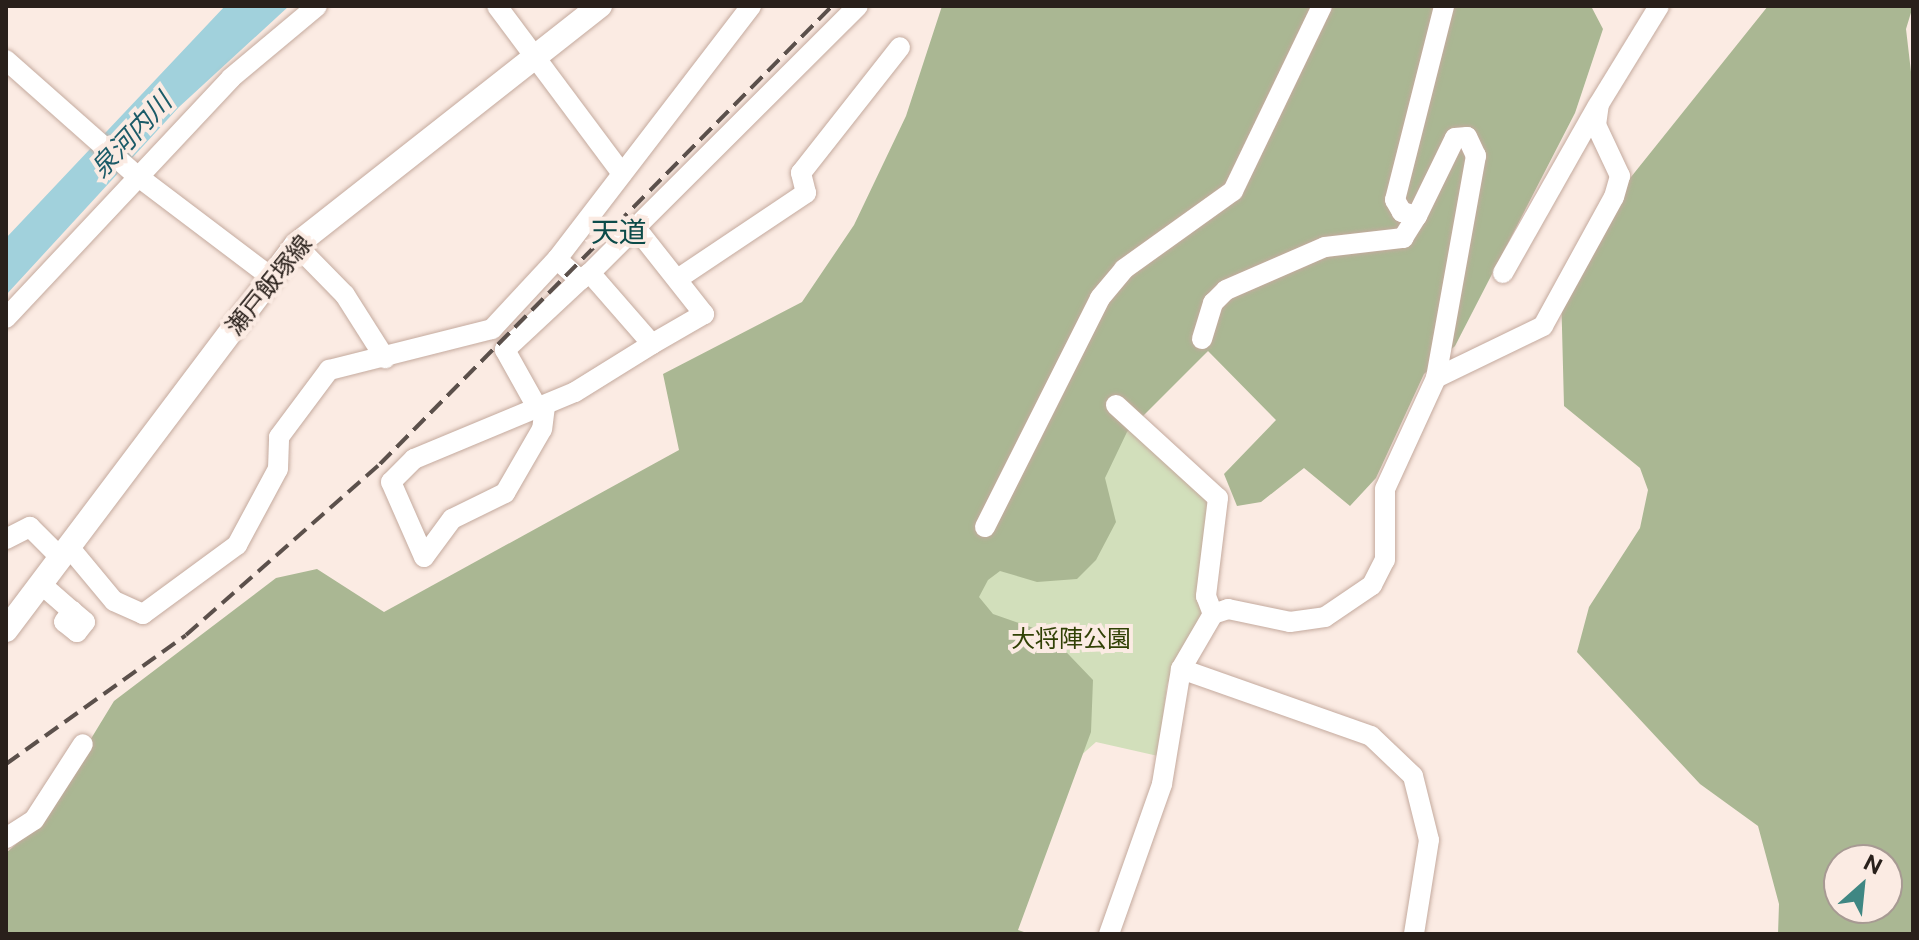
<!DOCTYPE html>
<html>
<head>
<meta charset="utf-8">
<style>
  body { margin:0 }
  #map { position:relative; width:1919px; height:940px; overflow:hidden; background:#fbebe3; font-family:"Public Sans","Noto Sans JP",sans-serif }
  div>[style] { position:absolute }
  .green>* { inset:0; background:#d2dfbb }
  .forest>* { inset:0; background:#aab793 }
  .water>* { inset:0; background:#a1d1dc }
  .roads { filter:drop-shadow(0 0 2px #c4aa9e) drop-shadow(0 0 2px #c4aa9e) }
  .minor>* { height:20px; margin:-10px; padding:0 10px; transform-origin:10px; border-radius:10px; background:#fff }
  .major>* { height:24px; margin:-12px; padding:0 12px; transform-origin:12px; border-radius:12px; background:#fff }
  .rail>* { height:4px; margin-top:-2px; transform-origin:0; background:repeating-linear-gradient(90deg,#5b504b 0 16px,transparent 0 24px) }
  span { translate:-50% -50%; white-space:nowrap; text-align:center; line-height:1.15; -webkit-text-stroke:8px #fbebe3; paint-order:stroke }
  .street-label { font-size:24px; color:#29201b }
  .park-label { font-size:24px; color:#314105 }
  .water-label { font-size:26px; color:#1b5b68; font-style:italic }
  .quarter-label { font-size:28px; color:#0c4b49 }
  .frame { position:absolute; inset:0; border:8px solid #29201b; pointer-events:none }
  .north { position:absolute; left:1823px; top:844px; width:80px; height:80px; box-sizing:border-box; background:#fbebe3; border:2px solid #a79a93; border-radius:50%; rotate:27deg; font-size:22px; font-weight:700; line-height:32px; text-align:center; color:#29201b }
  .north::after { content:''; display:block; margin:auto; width:28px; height:36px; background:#3f8783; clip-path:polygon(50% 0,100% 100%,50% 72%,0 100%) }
</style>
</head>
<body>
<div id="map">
  <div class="green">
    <i style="clip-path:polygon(1115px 411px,1215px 508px,1201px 615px,1167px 685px,1158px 756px,1096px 742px,1077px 759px,948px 622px)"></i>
  </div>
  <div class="forest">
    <i style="clip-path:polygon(942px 6px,1591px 6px,1603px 29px,1575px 113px,1455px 346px,1424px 374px,1376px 478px,1350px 506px,1304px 468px,1261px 502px,1237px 506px,1224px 474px,1276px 420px,1208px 351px,1127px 432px,1105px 478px,1116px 522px,1096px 560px,1077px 579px,1037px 582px,1000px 571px,988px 580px,979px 597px,993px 614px,1048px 633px,1093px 680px,1091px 732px,1018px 930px,1030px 934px,6px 934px,6px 853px,39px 824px,114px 701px,276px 578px,317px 569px,384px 612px,679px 450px,663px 374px,802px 302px,854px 225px,906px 116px)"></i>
    <i style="clip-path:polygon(evenodd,1768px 6px,1913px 6px,1906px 29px,1913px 89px,1913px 934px,1778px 934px,1779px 904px,1758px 826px,1700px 784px,1577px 652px,1589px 607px,1640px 528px,1648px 490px,1640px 468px,1564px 406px,1561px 290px,1627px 182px,1768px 6px,1839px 860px,1887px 860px,1887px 908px,1839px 908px,1839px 860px)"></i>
  </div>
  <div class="water">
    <i style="clip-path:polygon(225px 6px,289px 6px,179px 107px,6px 295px,6px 238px)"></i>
  </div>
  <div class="roads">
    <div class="minor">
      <i style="left:497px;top:6px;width:209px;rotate:53.3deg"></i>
      <i style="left:6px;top:60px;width:174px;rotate:41.5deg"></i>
      <i style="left:136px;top:175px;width:169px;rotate:37.1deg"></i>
      <i style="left:636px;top:228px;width:110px;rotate:51.7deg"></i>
      <i style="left:704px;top:314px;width:60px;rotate:150deg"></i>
      <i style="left:296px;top:245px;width:70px;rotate:45.6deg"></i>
      <i style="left:345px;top:295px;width:75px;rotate:57.6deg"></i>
      <i style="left:590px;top:273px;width:378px;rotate:-44.9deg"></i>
      <i style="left:1503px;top:273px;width:191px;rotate:-60.5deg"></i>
      <i style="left:679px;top:278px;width:153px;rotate:-33.8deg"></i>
      <i style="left:806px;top:193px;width:21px;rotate:-104deg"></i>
      <i style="left:801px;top:173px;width:160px;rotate:-51.8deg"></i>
      <i style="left:6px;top:318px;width:329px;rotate:-46.8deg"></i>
      <i style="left:231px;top:78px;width:112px;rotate:-39.9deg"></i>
      <i style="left:1202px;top:339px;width:38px;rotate:-73deg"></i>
      <i style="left:1213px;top:303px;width:18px;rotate:-45deg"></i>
      <i style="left:1226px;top:290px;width:108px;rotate:-23.5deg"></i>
      <i style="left:1325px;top:247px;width:79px;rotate:-6.6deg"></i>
      <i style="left:1403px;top:238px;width:26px;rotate:-58deg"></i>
      <i style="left:1436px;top:378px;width:119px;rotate:-25.9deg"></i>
      <i style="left:1543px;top:326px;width:147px;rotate:-61.2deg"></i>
      <i style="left:1614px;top:197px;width:22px;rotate:-74deg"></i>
      <i style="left:1620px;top:176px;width:56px;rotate:-115.2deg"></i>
      <i style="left:1596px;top:125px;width:21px;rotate:-82deg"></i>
      <i style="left:1599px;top:104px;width:115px;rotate:-58.5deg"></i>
      <i style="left:1116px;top:405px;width:138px;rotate:42.4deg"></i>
      <i style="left:1218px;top:498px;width:99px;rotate:97deg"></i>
      <i style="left:1206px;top:596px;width:19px;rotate:69deg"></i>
      <i style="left:545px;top:406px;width:23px;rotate:97deg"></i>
      <i style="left:542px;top:429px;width:74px;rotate:120deg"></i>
      <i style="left:505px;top:493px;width:59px;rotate:153.9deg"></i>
      <i style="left:452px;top:519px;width:47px;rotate:126.4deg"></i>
      <i style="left:424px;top:557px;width:82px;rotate:-113.7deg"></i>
      <i style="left:391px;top:482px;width:33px;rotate:-45deg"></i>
      <i style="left:414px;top:459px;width:174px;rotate:-22.6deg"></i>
      <i style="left:575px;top:392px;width:91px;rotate:-31.9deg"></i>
      <i style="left:652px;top:344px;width:94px;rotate:-131.1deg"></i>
      <i style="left:590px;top:273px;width:12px;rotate:145deg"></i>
      <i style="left:580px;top:280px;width:31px;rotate:-138deg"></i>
      <i style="left:538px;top:409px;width:68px;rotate:-119.2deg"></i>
      <i style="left:505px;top:350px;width:103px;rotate:-43deg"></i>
      <i style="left:985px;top:527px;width:256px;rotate:-63.3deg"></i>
      <i style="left:1100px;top:298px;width:38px;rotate:-50deg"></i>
      <i style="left:1124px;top:269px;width:134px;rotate:-35.6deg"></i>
      <i style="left:1233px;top:191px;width:205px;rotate:-64.3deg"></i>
      <i style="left:6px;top:539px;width:27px;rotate:-27deg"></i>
      <i style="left:30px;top:527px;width:44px;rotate:45deg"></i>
      <i style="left:69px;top:547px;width:70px;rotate:50.2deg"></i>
      <i style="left:114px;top:601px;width:32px;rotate:24deg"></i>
      <i style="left:143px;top:614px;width:117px;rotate:-36.3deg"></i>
      <i style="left:237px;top:545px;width:86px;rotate:-61.7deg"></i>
      <i style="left:278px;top:469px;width:32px;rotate:-88deg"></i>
      <i style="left:279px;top:437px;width:84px;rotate:-53.3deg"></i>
      <i style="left:329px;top:370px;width:168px;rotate:-14.1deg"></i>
      <i style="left:492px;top:329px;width:96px;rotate:-47.1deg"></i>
      <i style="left:557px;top:259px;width:319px;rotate:-52.5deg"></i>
      <i style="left:41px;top:584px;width:41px;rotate:41.1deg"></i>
      <i style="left:72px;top:611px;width:17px;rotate:40deg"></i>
      <i style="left:85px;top:622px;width:13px;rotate:129deg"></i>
      <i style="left:77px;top:632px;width:16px;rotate:-142deg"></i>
      <i style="left:64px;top:622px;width:14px;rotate:-54deg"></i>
      <i style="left:1181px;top:669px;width:64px;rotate:-59.8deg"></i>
      <i style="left:1213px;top:614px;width:16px;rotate:-18deg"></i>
      <i style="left:1228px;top:609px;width:63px;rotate:11.8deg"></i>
      <i style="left:1290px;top:622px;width:35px;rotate:-8deg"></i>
      <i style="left:1325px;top:617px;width:57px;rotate:-34.2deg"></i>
      <i style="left:1372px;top:585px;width:28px;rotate:-63deg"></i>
      <i style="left:1385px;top:560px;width:71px;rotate:-90deg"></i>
      <i style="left:1385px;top:489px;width:122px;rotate:-65.3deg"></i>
      <i style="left:1436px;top:378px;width:226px;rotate:-79.8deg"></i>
      <i style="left:1476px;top:156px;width:21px;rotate:-115deg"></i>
      <i style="left:1467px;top:137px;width:12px;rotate:175deg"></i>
      <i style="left:1455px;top:138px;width:87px;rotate:116deg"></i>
      <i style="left:1417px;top:216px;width:16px;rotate:-165deg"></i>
      <i style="left:1402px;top:212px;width:14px;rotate:-120deg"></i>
      <i style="left:1395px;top:200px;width:200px;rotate:-75.8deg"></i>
      <i style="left:6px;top:838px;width:33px;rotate:-33deg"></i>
      <i style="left:34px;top:820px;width:90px;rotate:-57.2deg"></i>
      <i style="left:1109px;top:934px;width:159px;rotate:-70.5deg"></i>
      <i style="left:1162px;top:784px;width:117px;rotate:-80.6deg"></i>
      <i style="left:1181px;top:669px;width:201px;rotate:19.4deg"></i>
      <i style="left:1371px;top:736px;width:58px;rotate:43.6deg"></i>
      <i style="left:1413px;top:776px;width:66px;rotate:76deg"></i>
      <i style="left:1429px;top:840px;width:95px;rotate:99.1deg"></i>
    </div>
    <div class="major">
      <i style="left:6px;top:630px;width:482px;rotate:-53deg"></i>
      <i style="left:296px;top:245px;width:387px;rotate:-38.2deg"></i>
    </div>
  </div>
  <div class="rail">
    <i style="left:6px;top:764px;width:221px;rotate:-35.6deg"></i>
    <i style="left:186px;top:635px;width:259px;rotate:-41.4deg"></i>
    <i style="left:380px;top:464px;width:643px;rotate:-45.38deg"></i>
  </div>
  <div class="street-label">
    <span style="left:269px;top:285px;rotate:-51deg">瀬戸飯塚線</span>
  </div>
  <div class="park-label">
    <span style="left:1071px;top:639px">大将陣公園</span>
  </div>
  <div class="water-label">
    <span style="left:131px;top:135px;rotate:-47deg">泉河内川</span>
  </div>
  <div class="quarter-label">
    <span style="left:619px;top:232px">天道</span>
  </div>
  <div class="frame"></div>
  <div class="north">N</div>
</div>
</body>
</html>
